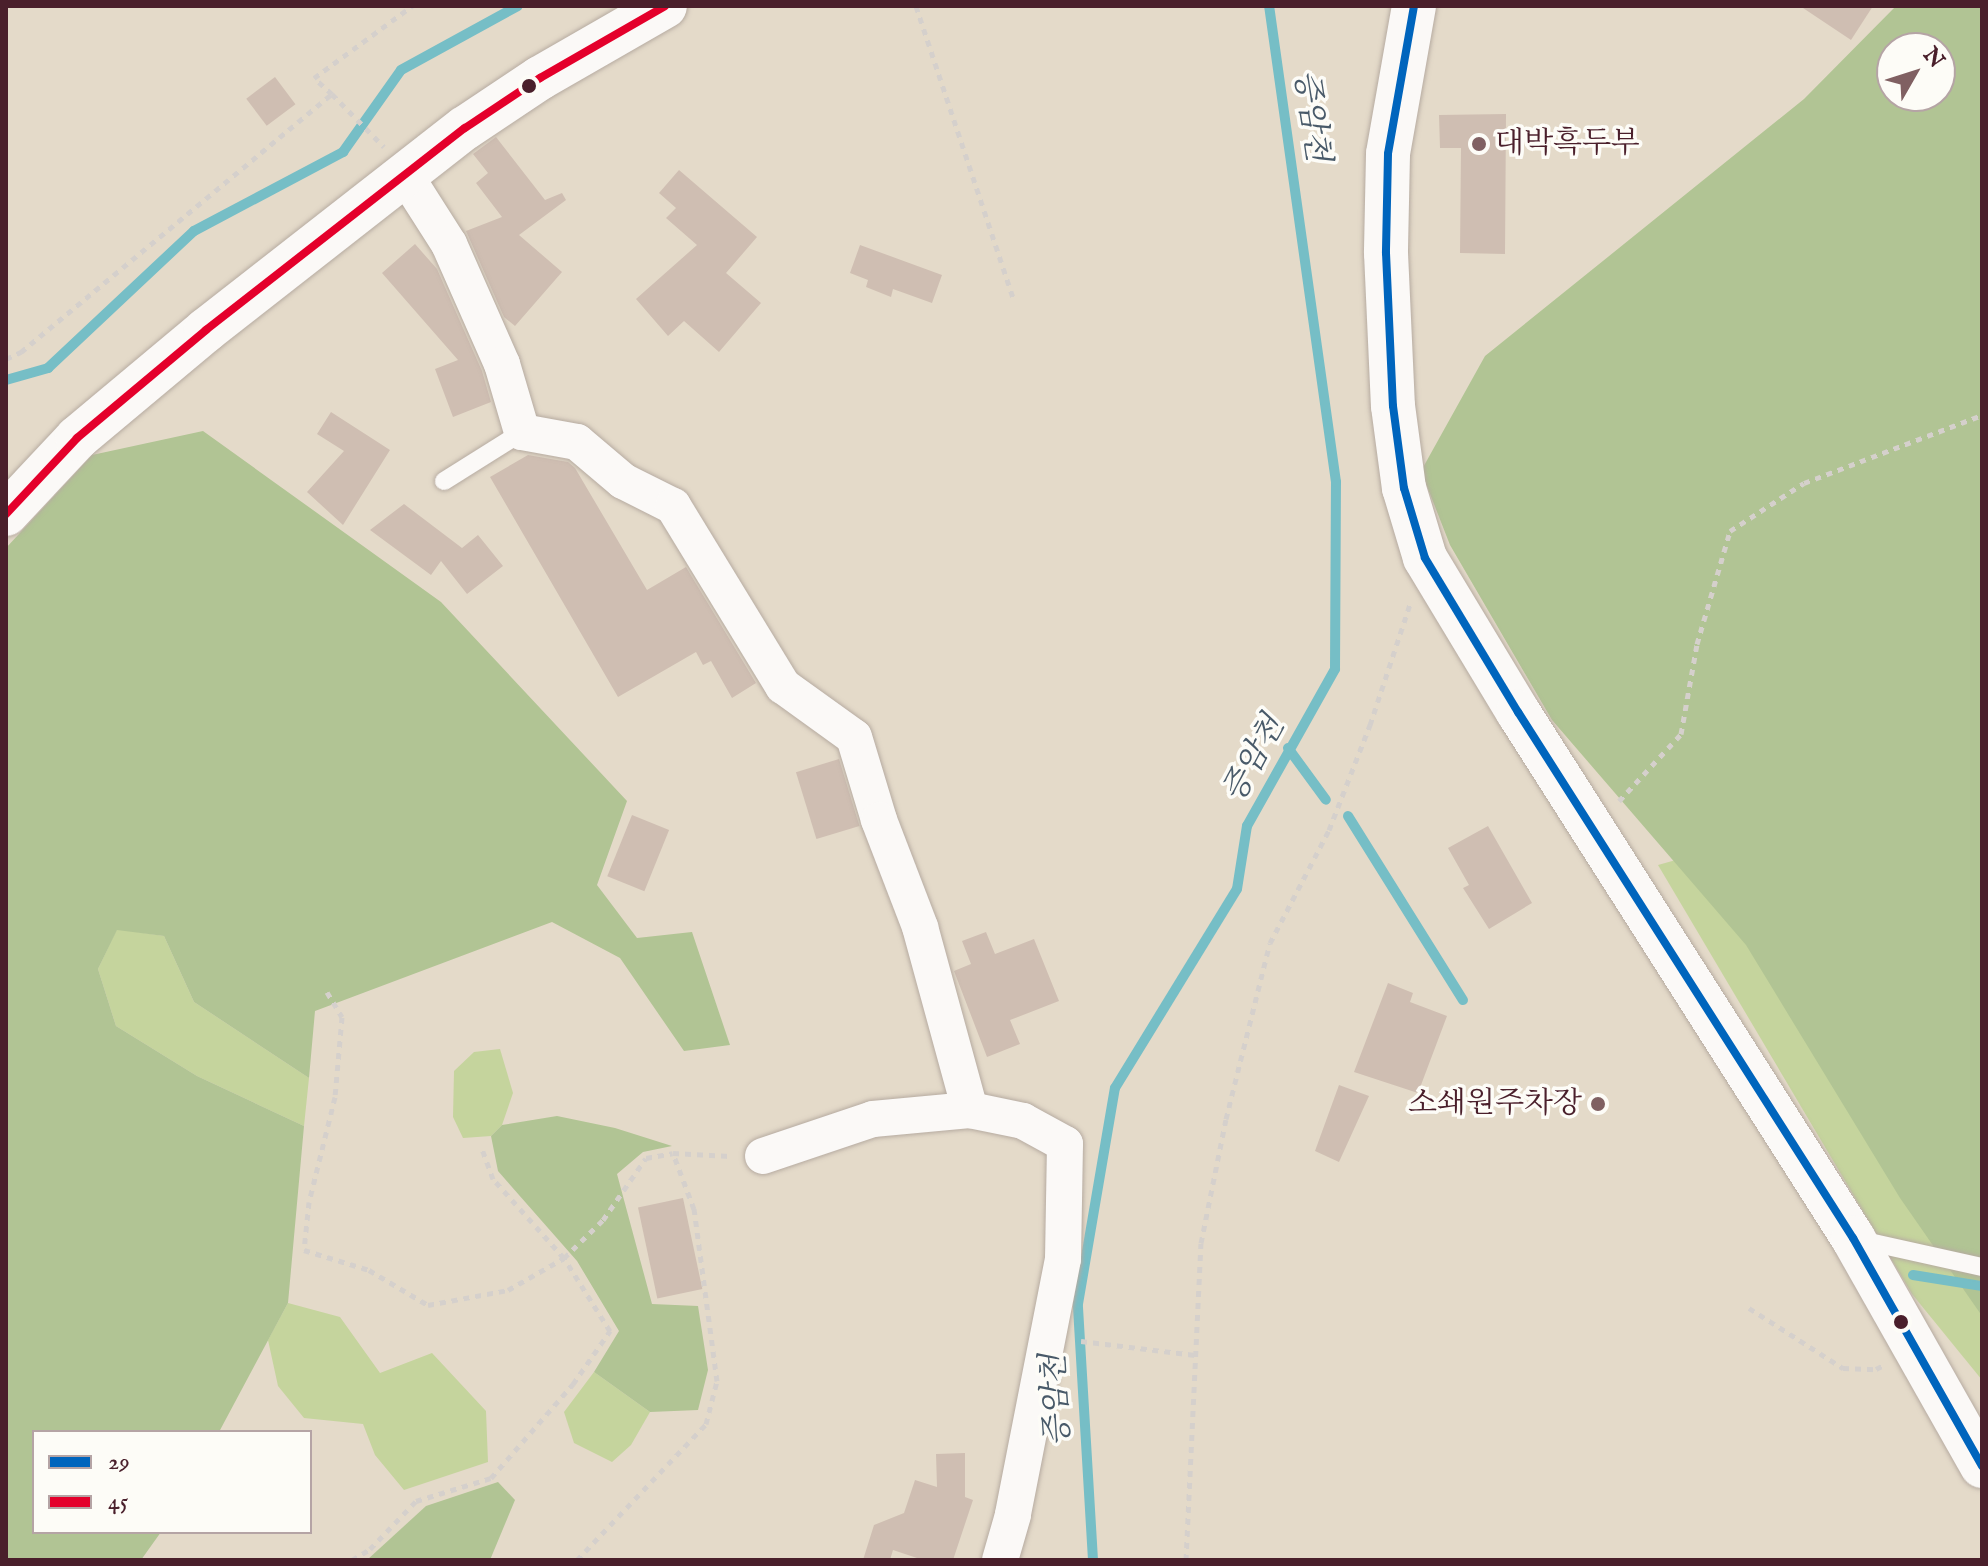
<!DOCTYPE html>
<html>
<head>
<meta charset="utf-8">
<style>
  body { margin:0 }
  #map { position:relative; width:1988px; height:1566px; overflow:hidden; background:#e4dac9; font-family:"IM FELL English","Noto Serif KR",serif }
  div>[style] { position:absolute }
  .green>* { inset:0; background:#c5d49d }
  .forest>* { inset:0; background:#b1c494 }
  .stream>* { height:10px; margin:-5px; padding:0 5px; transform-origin:5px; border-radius:5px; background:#76bec6 }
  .building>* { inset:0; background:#cfbeb2; transform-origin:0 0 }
  .path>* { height:5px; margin-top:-2.5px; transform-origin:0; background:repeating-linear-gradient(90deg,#d5d0cc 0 6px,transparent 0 12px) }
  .roads { filter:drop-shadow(0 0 2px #b6aba1) drop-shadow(0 0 2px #b6aba1) }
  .service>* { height:18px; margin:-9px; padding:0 9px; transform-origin:9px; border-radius:9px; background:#fbf9f7 }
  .minor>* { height:36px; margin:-18px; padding:0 18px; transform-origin:18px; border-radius:18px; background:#fbf9f7 }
  .tertiary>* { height:44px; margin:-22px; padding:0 22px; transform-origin:22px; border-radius:22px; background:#fbf9f7 }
  .secondary>* { height:44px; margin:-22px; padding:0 22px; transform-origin:22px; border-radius:22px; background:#fbf9f7 }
  .bus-1>* { height:8px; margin:-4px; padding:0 4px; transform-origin:4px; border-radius:4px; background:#0065bd }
  .bus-2>* { height:8px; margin:-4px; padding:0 4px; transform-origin:4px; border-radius:4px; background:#e4002b }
  .dots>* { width:22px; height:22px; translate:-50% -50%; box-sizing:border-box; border:4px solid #fdfcf7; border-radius:50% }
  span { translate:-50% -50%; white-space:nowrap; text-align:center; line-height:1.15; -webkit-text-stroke:7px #fdfcf7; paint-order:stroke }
  .poi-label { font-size:30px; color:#4a1f2b }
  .left { translate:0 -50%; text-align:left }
  .right { translate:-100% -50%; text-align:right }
  .water-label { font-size:32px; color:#495a69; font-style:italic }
  .frame { position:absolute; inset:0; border:8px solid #4a1f2b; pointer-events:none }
  .legend { position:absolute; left:32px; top:1430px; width:280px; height:104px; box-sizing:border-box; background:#fdfcf7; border:2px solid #b5a4a5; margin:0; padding:10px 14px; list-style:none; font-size:24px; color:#4a1f2b }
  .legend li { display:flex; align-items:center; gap:16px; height:40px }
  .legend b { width:40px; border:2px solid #b5a4a5 }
  .north { position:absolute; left:1876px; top:32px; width:80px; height:80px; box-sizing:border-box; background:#fdfcf7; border:2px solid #b5a4a5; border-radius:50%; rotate:51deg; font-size:22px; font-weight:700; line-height:32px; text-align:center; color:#4a1f2b }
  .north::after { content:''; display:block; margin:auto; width:28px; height:36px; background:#806062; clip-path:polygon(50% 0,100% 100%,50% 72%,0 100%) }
</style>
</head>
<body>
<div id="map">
  <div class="green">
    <i style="clip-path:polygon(1982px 792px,1982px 1380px,1912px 1294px,1658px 865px,1840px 814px)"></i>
    <i style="clip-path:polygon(117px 929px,164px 936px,194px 1002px,309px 1078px,304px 1126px,197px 1076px,116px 1026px,98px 969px)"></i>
    <i style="clip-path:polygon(500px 1049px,513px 1093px,502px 1125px,491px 1136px,463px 1138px,453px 1117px,454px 1071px,474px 1052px)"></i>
    <i style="clip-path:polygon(288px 1303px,340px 1317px,380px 1373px,432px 1353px,486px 1411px,488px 1462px,404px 1490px,375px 1455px,363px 1424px,304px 1418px,278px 1386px,268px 1340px)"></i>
    <i style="clip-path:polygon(594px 1372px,650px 1412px,631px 1445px,612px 1462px,574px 1443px,564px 1412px)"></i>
  </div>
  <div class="forest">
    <i style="clip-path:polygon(evenodd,1896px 6px,1982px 6px,1982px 1316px,1900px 1198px,1746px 945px,1552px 720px,1450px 545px,1421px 471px,1485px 356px,1804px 99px,1896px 6px,1892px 48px,1940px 48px,1940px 96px,1892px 96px,1892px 48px)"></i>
    <i style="clip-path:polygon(203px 431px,441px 602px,627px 801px,597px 885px,637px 938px,692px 932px,730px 1045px,684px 1051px,620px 958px,552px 922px,315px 1011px,309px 1078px,194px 1002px,164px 936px,117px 930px,98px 969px,116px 1026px,197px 1076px,304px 1126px,288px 1303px,219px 1432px,34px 1432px,34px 1532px,161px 1532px,141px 1560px,6px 1560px,6px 548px,92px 455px)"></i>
    <i style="clip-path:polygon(557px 1116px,615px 1128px,672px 1146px,643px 1152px,617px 1174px,652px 1304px,698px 1306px,708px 1370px,698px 1410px,650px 1412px,594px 1372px,619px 1331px,577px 1261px,498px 1171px,491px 1136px,502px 1125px)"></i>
    <i style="clip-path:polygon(498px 1482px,515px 1500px,490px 1560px,367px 1560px,426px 1506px)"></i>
  </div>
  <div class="stream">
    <i style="left:6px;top:380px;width:44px;rotate:-15.9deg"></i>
    <i style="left:48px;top:368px;width:200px;rotate:-43.2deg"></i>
    <i style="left:194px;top:231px;width:169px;rotate:-27.9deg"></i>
    <i style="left:343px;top:152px;width:100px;rotate:-54.7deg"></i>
    <i style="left:401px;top:70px;width:133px;rotate:-28.7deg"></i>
    <i style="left:1288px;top:748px;width:64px;rotate:53.8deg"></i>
    <i style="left:1348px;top:816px;width:217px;rotate:58deg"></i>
    <i style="left:1913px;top:1275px;width:70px;rotate:9.1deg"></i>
    <i style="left:1093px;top:1560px;width:256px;rotate:-93.4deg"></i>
    <i style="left:1078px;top:1304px;width:219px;rotate:-80.3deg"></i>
    <i style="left:1115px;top:1088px;width:233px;rotate:-58.5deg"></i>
    <i style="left:1237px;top:889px;width:64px;rotate:-81deg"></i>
    <i style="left:1247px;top:826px;width:180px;rotate:-60.7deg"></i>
    <i style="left:1335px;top:669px;width:187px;rotate:-89.7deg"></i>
    <i style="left:1336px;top:482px;width:481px;rotate:-98deg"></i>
  </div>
  <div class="building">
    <i style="clip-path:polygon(1800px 6px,1873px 6px,1851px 40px)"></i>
    <i style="left:275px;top:77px;width:34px;height:36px;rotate:53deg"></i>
    <i style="clip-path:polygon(1506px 114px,1505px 254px,1460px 253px,1461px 148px,1440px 148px,1439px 115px)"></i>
    <i style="clip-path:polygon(496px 137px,545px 200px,562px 193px,566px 200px,519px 235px,562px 272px,515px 326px,504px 317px,466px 231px,502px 217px,476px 183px,488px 173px,473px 154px)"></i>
    <i style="clip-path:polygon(679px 170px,757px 237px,726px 273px,761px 303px,719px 352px,684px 321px,668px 336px,636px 299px,697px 245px,666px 218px,676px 208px,659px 193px)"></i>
    <i style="clip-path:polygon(415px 244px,437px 269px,482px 371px,491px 402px,453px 417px,435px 369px,458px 360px,382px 273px)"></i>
    <i style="clip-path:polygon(860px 245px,942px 275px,932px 303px,893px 289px,891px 297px,866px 287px,868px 280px,850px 273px)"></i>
    <i style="clip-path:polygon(331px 412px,390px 450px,343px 525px,307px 492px,344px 451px,317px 434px)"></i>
    <i style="clip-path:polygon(528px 455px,568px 462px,575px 468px,647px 590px,686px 567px,756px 683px,732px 698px,711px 661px,703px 665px,696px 652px,618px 697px,490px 477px)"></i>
    <i style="clip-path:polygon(404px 504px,462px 548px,478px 535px,503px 566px,467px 594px,441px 561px,431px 575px,370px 530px)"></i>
    <i style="left:839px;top:759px;width:70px;height:45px;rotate:73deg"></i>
    <i style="left:632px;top:815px;width:40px;height:66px;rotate:22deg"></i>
    <i style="clip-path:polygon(1488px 826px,1532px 903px,1489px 929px,1463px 888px,1469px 885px,1448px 848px)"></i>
    <i style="clip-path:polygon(986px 932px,995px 954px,1034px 939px,1059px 1001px,1010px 1020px,1020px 1044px,987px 1057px,954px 971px,971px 964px,962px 941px)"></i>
    <i style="clip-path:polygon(1388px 983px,1413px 993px,1410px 1002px,1447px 1016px,1418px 1093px,1354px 1072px)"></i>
    <i style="clip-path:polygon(1339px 1085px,1369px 1096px,1339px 1162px,1315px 1151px)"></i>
    <i style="left:683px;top:1198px;width:93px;height:46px;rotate:78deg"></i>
    <i style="clip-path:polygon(965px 1453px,965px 1497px,973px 1500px,953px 1560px,923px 1560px,893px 1550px,890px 1560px,863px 1560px,874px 1525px,904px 1513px,915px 1480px,937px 1487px,936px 1454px)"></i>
  </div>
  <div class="path">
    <i style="left:916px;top:6px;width:307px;rotate:71.6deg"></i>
    <i style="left:332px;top:94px;width:24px;rotate:-138deg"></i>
    <i style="left:314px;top:78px;width:122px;rotate:-36.3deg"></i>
    <i style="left:6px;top:359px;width:17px;rotate:-25deg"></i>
    <i style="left:21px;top:352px;width:404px;rotate:-39.7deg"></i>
    <i style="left:332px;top:94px;width:74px;rotate:45.5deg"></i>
    <i style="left:1619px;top:801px;width:91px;rotate:-47.2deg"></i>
    <i style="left:1681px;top:734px;width:91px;rotate:-79.9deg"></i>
    <i style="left:1697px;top:644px;width:118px;rotate:-73.7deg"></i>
    <i style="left:1730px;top:531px;width:88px;rotate:-33deg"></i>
    <i style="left:1804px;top:483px;width:191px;rotate:-20.9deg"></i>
    <i style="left:327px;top:992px;width:29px;rotate:59deg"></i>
    <i style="left:342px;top:1017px;width:80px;rotate:95deg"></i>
    <i style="left:335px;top:1097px;width:108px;rotate:103.9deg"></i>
    <i style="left:309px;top:1202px;width:48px;rotate:95.9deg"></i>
    <i style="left:304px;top:1250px;width:68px;rotate:17.1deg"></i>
    <i style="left:369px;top:1270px;width:69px;rotate:30.7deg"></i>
    <i style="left:428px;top:1305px;width:81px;rotate:-10.6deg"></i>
    <i style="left:508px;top:1290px;width:64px;rotate:-29.7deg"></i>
    <i style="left:564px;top:1258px;width:54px;rotate:-44.3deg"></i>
    <i style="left:603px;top:1220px;width:75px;rotate:-55.3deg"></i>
    <i style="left:646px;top:1158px;width:27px;rotate:-10deg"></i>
    <i style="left:673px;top:1153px;width:57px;rotate:3deg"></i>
    <i style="left:1749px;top:1308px;width:112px;rotate:32.6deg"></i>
    <i style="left:1843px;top:1368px;width:33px;rotate:2deg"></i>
    <i style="left:1876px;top:1369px;width:9px;rotate:-27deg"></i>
    <i style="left:1081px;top:1341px;width:115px;rotate:7deg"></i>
    <i style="left:352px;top:1560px;width:21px;rotate:-31deg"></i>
    <i style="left:370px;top:1549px;width:66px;rotate:-46.2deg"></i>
    <i style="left:416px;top:1501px;width:78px;rotate:-17deg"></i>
    <i style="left:491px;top:1478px;width:125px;rotate:-48.9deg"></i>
    <i style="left:573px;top:1384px;width:65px;rotate:-55.1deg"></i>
    <i style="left:610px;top:1331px;width:86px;rotate:-122.2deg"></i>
    <i style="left:564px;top:1258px;width:106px;rotate:-131.9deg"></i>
    <i style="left:493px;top:1179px;width:35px;rotate:-110deg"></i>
    <i style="left:577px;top:1560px;width:187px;rotate:-46.5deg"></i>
    <i style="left:706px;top:1424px;width:44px;rotate:-75.7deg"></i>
    <i style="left:717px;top:1381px;width:174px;rotate:-97.6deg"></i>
    <i style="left:694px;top:1209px;width:60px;rotate:-110.6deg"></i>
    <i style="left:1186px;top:1560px;width:317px;rotate:-87.3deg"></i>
    <i style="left:1201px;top:1243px;width:126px;rotate:-78.6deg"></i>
    <i style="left:1226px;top:1119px;width:181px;rotate:-76deg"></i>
    <i style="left:1270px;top:943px;width:127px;rotate:-62.4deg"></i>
    <i style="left:1329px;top:830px;width:113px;rotate:-68.7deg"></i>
    <i style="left:1370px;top:725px;width:127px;rotate:-71.7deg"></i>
  </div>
  <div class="roads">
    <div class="service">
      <i style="left:444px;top:481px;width:92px;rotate:-32.1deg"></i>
      <i style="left:1860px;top:1240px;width:125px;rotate:12.5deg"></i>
    </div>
    <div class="minor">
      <i style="left:405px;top:175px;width:82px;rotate:57.5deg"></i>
      <i style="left:449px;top:244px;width:131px;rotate:66.2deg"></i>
      <i style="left:502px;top:364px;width:71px;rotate:73.6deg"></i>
      <i style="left:522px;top:432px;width:56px;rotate:10.3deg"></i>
      <i style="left:577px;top:442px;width:60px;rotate:40.3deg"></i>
      <i style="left:623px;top:481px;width:56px;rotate:26.6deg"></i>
      <i style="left:673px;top:506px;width:211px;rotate:58.6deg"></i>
      <i style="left:783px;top:686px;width:87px;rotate:35.7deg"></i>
      <i style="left:854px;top:737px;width:87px;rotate:73.2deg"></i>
      <i style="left:879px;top:820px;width:115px;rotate:69deg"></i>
      <i style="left:920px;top:927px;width:190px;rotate:74.7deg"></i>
      <i style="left:970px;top:1110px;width:54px;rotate:11.7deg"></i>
      <i style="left:1023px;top:1121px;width:48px;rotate:28.7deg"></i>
      <i style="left:1065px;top:1144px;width:115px;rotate:91deg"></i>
      <i style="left:1063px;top:1259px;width:261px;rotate:101.1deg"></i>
      <i style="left:1013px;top:1515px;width:47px;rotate:106.1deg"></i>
      <i style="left:763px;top:1156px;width:116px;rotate:-18.6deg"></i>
      <i style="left:873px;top:1119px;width:97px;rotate:-5.3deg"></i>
    </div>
    <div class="tertiary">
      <i style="left:6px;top:514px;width:104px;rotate:-46.9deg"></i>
      <i style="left:77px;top:438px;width:168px;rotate:-39.9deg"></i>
      <i style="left:206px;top:330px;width:328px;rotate:-38deg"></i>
      <i style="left:465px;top:128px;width:90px;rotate:-33.7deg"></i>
      <i style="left:540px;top:78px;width:144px;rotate:-29.9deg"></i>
    </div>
    <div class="secondary">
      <i style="left:1414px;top:6px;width:150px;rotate:100deg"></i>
      <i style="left:1388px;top:154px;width:99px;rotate:91.2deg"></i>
      <i style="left:1386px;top:253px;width:153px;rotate:87.4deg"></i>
      <i style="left:1393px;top:406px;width:83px;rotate:82.4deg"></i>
      <i style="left:1404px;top:488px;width:73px;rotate:73.3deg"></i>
      <i style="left:1425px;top:558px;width:180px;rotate:58.9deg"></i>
      <i style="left:1518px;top:712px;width:624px;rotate:57.51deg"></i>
      <i style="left:1853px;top:1238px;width:262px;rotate:60.5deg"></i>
    </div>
  </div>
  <div class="bus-1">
    <i style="left:1414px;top:6px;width:150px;rotate:100deg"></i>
    <i style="left:1388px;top:154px;width:99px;rotate:91.2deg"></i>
    <i style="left:1386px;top:253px;width:153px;rotate:87.4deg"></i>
    <i style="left:1393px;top:406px;width:83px;rotate:82.4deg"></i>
    <i style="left:1404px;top:488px;width:73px;rotate:73.3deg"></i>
    <i style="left:1425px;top:558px;width:180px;rotate:58.9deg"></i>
    <i style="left:1518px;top:712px;width:624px;rotate:57.51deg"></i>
    <i style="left:1853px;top:1238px;width:262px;rotate:60.5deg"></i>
  </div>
  <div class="bus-2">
    <i style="left:6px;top:514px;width:104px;rotate:-46.9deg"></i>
    <i style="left:77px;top:438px;width:168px;rotate:-39.9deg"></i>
    <i style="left:206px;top:330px;width:328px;rotate:-38deg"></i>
    <i style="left:465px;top:128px;width:90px;rotate:-33.7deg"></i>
    <i style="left:540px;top:78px;width:144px;rotate:-29.9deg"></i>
  </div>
  <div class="dots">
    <i style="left:529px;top:86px;background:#4a1f2b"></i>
    <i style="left:1479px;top:144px;background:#806062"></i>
    <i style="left:1598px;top:1104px;background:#806062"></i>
    <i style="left:1901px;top:1322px;background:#4a1f2b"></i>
  </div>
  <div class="poi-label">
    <span class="left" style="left:1495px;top:144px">대박흑두부</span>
    <span class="right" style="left:1582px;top:1104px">소쇄원주차장</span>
  </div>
  <div class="water-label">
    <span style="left:1310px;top:116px;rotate:82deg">증암천</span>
    <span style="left:1255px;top:760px;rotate:-61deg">증암천</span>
    <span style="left:1058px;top:1400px;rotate:-93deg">증암천</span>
  </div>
  <div class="frame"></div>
  <ul class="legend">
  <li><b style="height:10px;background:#0065bd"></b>29</li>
  <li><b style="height:10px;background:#e4002b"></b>45</li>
  </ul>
  <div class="north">N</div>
</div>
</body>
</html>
